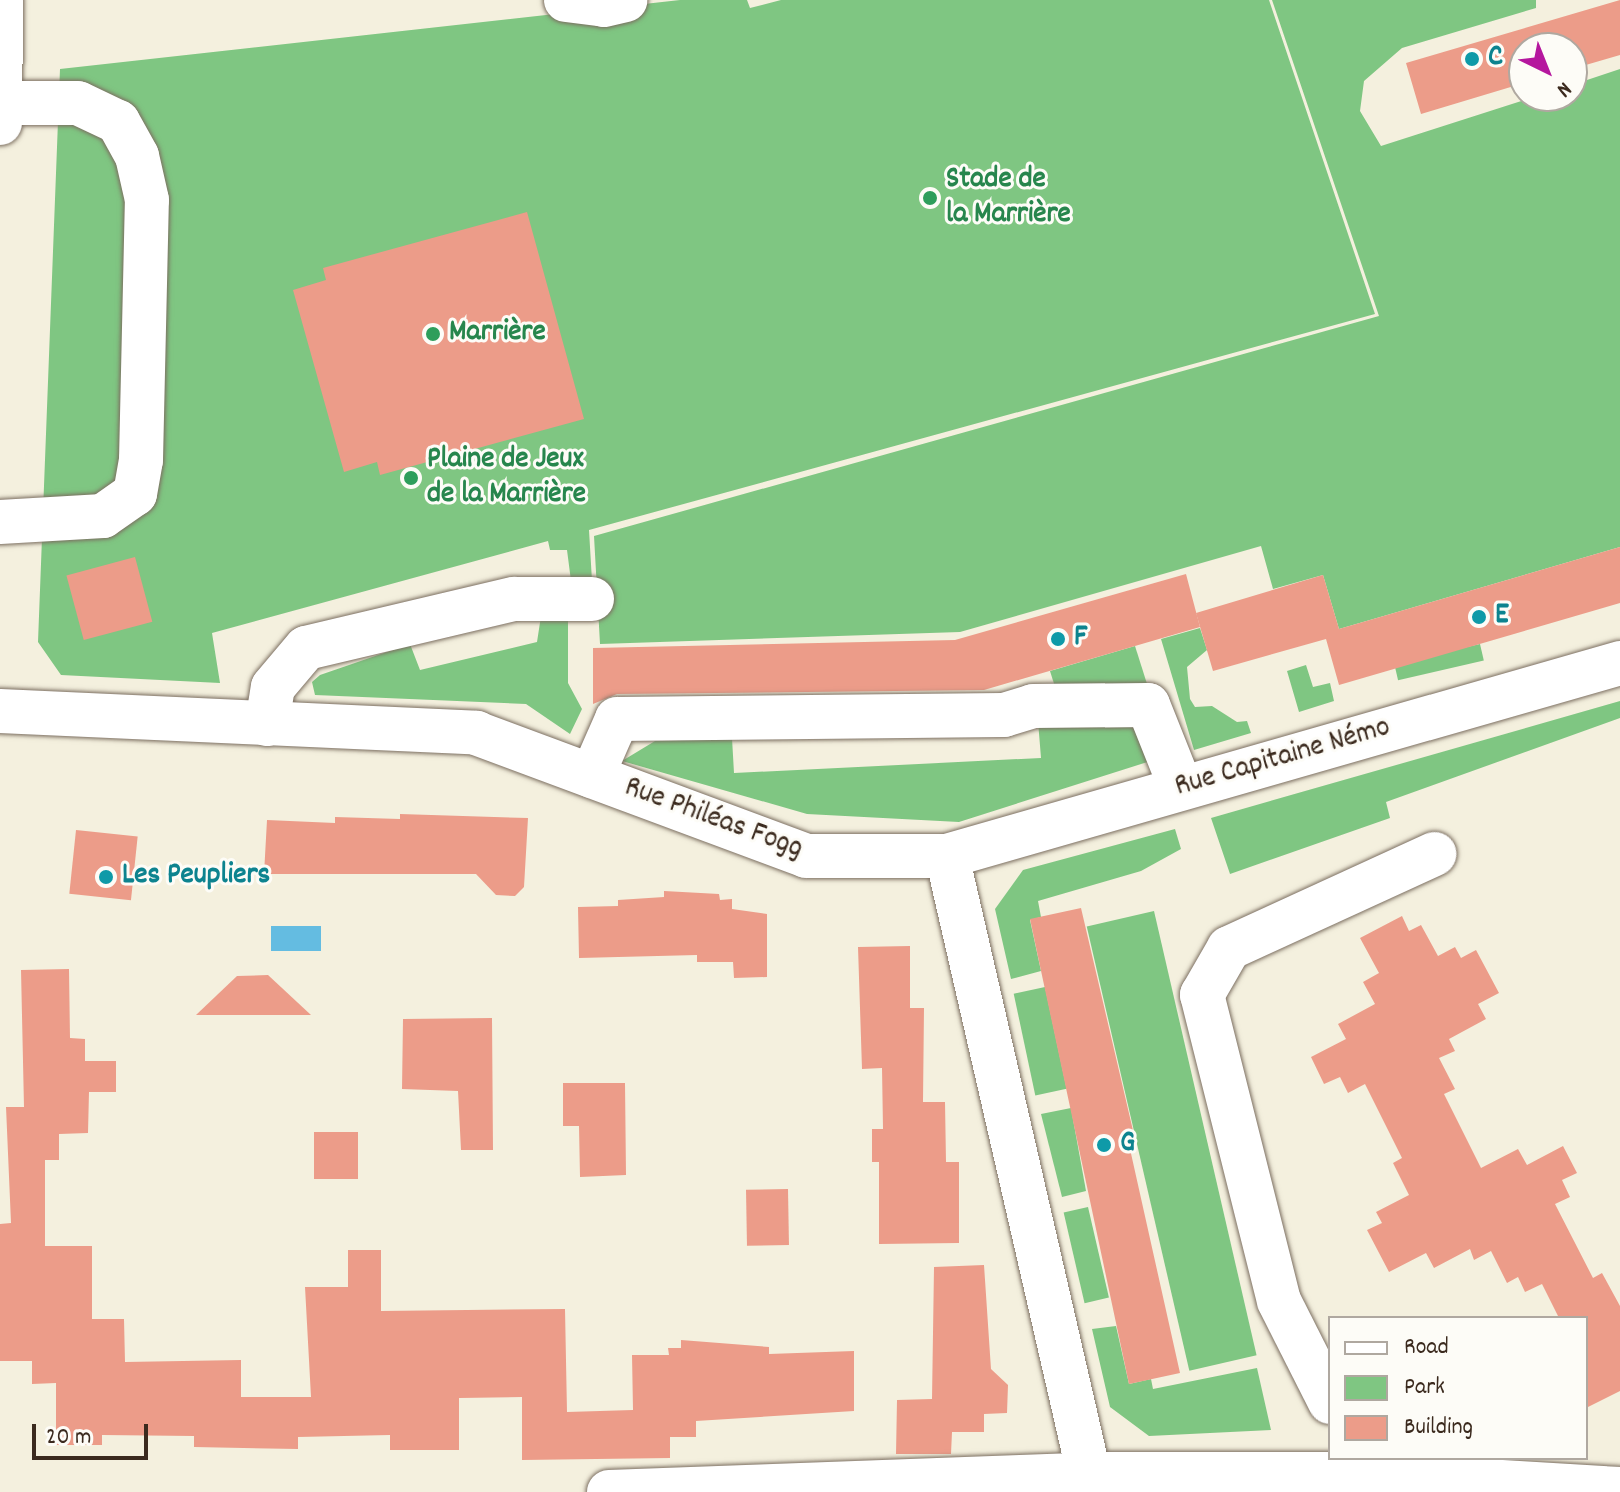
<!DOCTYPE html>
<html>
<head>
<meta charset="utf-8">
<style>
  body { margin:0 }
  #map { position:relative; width:1620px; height:1492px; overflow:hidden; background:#f4f0de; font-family:Dekko,sans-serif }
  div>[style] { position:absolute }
  .green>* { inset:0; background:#7fc682; transform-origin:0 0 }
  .water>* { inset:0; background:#64bce1; transform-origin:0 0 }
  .building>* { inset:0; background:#ec9c89; transform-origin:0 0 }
  .roads { filter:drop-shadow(0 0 2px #7c6f61) drop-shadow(0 0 2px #7c6f61) }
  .minor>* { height:44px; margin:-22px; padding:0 22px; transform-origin:22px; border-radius:22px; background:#fff }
  .dots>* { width:22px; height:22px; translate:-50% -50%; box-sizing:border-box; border:4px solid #fdfcf7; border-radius:50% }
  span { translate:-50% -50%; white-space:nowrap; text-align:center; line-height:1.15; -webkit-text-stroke:6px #fdfcf7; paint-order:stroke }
  .culture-label { font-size:30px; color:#0d838f; font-weight:700 }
  .left { translate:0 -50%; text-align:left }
  .leisure-label { font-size:30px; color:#27864d; font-weight:700 }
  .street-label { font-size:30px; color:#3b2a1e }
  .legend { position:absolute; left:1328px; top:1316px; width:260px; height:144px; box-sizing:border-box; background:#fdfcf7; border:2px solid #afa8a0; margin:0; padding:10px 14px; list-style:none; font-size:24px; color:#3b2a1e }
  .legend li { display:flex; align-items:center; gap:16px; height:40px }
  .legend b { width:40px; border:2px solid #afa8a0 }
  .north { position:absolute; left:1508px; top:32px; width:80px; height:80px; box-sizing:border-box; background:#fdfcf7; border:2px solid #afa8a0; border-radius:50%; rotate:137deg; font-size:22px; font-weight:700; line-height:32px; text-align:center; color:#3b2a1e }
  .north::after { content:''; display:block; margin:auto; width:28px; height:36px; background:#b5179e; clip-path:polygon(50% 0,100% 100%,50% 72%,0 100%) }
  .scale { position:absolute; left:32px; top:1424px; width:116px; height:36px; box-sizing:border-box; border:4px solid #3b2a1e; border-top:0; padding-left:10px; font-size:24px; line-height:28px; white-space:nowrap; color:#3b2a1e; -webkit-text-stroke:6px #fdfcf7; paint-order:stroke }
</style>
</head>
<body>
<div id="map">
  <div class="green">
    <i style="clip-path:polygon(680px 0,747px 0,750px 8px,781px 0,1269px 0,1375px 314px,589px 530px,592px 581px,571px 581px,567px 550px,550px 550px,548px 541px,212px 633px,220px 683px,61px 675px,38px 642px,60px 69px)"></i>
    <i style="clip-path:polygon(1272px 0,1536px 0,1536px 8px,1402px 48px,1364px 81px,1360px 111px,1381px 146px,1537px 96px,1572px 96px,1572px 85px,1620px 69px,1620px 547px,1339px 629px,1323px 575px,1273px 589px,1261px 546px,960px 632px,600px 644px,594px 536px,1379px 316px)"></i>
    <i style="clip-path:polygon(541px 616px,568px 620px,568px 683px,582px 709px,570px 734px,526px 704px,315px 695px,312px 682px,320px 675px,410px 644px,420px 670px,537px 642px)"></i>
    <i style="clip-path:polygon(1200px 628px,1207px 650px,1187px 667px,1190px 699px,1195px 707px,1212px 706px,1237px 722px,1247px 721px,1251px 733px,1194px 750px,1161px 639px)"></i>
    <i style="left:1480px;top:644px;width:17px;height:88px;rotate:77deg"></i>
    <i style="clip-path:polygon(1135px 646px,1148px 687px,1056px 690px,1050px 671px)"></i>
    <i style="clip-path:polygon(1306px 665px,1313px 687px,1330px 683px,1334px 701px,1299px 712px,1287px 671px)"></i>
    <i style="clip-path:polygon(1620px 701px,1620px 718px,1386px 802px,1390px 818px,1230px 874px,1211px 818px)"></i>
    <i style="clip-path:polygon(1132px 719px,1160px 758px,959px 822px,807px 814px,622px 761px,655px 741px,732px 738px,734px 773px,1041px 758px,1038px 721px)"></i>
    <i style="clip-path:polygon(1175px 829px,1181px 849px,1141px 871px,1038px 901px,1041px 917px,1030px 920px,1041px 971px,1011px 979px,995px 909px,1023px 870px)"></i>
    <i style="left:1154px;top:911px;width:456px;height:69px;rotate:77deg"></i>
    <i style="left:1045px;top:987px;width:104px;height:32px;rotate:78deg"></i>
    <i style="clip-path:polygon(1071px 1108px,1086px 1191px,1062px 1197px,1041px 1114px)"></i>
    <i style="left:1088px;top:1207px;width:93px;height:25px;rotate:77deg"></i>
    <i style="clip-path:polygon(1116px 1326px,1129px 1384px,1151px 1379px,1153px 1389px,1257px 1368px,1271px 1430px,1149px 1436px,1110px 1407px,1092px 1329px)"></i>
  </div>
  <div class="water">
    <i style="left:271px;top:926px;width:50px;height:25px"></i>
  </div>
  <div class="building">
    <i style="clip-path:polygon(1620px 0,1620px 55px,1572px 69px,1572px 48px,1524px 48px,1524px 83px,1421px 114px,1406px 63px)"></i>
    <i style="clip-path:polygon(527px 212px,584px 419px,380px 475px,377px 462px,344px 472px,293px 290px,326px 280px,323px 268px)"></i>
    <i style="clip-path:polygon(1620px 547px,1620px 603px,1339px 685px,1326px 639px,1213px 671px,1196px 613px,1323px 575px,1339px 629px)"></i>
    <i style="left:135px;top:557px;width:67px;height:71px;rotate:75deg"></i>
    <i style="clip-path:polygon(1186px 574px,1200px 627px,984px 690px,617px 694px,593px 704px,593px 648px,955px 640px)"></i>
    <i style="clip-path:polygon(400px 814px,528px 818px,524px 887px,515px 896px,496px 895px,476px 874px,264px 874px,267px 820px,335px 823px,335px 817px,400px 819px)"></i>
    <i style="left:76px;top:830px;width:62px;height:64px;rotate:6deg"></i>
    <i style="clip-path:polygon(664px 891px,719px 894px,720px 900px,732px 899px,732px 909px,767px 914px,767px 977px,734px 978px,733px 962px,697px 962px,697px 955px,579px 958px,578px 907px,618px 906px,618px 900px,664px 897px)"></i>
    <i style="clip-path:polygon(1081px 908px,1135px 1139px,1128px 1140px,1180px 1373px,1129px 1384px,1030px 919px)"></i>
    <i style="clip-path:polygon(1402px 916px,1409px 931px,1421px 925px,1438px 956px,1455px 947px,1461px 958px,1476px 950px,1499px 993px,1478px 1004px,1486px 1019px,1449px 1039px,1455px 1051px,1439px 1058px,1455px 1089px,1444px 1094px,1481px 1168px,1518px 1149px,1527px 1165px,1563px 1146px,1577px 1173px,1562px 1180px,1570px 1197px,1555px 1204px,1593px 1278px,1602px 1273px,1620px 1306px,1620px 1391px,1586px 1408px,1586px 1318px,1559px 1318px,1542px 1284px,1525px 1292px,1518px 1277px,1507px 1283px,1491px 1251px,1474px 1260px,1470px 1249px,1434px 1268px,1426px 1253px,1389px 1272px,1367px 1230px,1382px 1223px,1376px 1212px,1409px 1195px,1393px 1163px,1402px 1158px,1365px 1084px,1348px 1093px,1340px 1077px,1324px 1084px,1311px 1057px,1346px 1039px,1338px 1024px,1375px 1004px,1363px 982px,1379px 973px,1360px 938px)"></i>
    <i style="clip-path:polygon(910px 946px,910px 1008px,924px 1008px,923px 1102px,945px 1102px,946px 1162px,959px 1162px,959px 1243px,879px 1244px,879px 1162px,872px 1162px,872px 1129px,883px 1129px,882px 1068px,862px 1069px,858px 947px)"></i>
    <i style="clip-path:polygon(69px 969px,70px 1038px,85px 1039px,85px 1061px,116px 1061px,116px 1092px,89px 1092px,88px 1133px,59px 1134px,59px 1160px,45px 1160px,45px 1246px,92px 1246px,92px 1319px,124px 1319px,125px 1362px,241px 1360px,241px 1397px,311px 1397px,305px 1287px,348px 1287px,348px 1250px,381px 1250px,381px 1311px,565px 1309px,567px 1412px,633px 1410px,632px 1355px,669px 1355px,668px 1348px,681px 1348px,681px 1340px,769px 1347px,769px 1354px,854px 1351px,854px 1411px,696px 1421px,696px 1437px,670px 1437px,670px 1458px,522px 1460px,522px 1397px,459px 1398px,459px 1450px,390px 1450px,390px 1435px,298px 1437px,298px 1449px,194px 1447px,194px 1436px,102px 1435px,102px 1445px,56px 1445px,56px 1383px,32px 1384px,32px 1361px,0 1361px,0 1224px,11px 1223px,6px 1107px,24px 1107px,21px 970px)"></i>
    <i style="clip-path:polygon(268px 975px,311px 1015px,196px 1015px,237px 976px)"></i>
    <i style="clip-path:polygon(492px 1018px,493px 1150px,461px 1150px,458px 1091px,402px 1089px,403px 1019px)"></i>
    <i style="clip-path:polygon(563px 1083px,625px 1083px,626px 1175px,580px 1177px,579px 1126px,563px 1126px)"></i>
    <i style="left:314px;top:1132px;width:44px;height:47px"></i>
    <i style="left:788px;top:1189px;width:56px;height:42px;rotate:89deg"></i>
    <i style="clip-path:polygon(984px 1265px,991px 1369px,1008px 1385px,1007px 1413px,984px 1414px,984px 1432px,952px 1432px,951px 1454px,896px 1454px,897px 1400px,932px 1399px,934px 1267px)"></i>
  </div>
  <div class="roads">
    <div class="minor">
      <i style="left:566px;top:0;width:38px;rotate:7deg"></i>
      <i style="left:604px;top:5px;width:22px;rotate:-13deg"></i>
      <i style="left:0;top:123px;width:123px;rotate:-89.5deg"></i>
      <i style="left:0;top:522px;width:103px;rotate:-3.3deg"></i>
      <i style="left:103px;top:516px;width:39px;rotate:-35deg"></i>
      <i style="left:135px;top:494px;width:35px;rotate:-80deg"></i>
      <i style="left:141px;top:460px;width:260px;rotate:-88.7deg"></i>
      <i style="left:147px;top:200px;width:45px;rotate:-102.8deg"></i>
      <i style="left:137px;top:156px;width:39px;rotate:-119deg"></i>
      <i style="left:118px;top:122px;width:44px;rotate:-154.6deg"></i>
      <i style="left:78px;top:103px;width:78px;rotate:180deg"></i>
      <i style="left:0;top:711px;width:477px;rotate:2.6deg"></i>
      <i style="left:476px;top:733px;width:352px;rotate:20.4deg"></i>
      <i style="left:806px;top:856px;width:141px"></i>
      <i style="left:947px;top:856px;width:634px;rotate:77.06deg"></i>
      <i style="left:267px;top:724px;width:37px;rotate:-81deg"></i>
      <i style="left:273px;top:687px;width:51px;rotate:-49.8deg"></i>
      <i style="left:306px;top:648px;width:214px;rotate:-13.3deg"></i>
      <i style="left:514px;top:599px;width:78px"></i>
      <i style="left:592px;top:776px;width:62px;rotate:-66.3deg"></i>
      <i style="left:617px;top:719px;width:387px;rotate:-0.6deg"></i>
      <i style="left:1004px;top:715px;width:30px;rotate:-17deg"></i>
      <i style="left:1033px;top:706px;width:115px;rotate:-0.5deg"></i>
      <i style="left:1148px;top:705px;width:89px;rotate:68.3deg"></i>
      <i style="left:947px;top:856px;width:700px;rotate:-16deg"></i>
      <i style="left:1330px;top:1402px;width:113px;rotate:-116.8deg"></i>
      <i style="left:1279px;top:1301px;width:316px;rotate:-104.1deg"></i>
      <i style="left:1202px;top:995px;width:54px;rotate:-60.1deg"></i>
      <i style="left:1229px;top:948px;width:226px;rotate:-24.6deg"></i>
      <i style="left:609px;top:1492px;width:480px;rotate:-2.1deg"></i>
      <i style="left:1089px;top:1474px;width:278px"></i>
      <i style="left:1367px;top:1474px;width:253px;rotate:3.4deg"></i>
    </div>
  </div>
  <div class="dots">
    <i style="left:1472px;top:59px;background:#0f9aa8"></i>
    <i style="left:930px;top:198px;background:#2e9e5b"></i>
    <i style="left:433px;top:334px;background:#2e9e5b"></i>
    <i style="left:411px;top:478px;background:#2e9e5b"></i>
    <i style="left:1479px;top:617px;background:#0f9aa8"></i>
    <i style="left:1058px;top:639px;background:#0f9aa8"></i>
    <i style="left:106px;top:877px;background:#0f9aa8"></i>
    <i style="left:1104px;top:1145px;background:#0f9aa8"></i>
  </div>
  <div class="culture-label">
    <span class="left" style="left:1488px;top:59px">C</span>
    <span class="left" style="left:1495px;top:617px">E</span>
    <span class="left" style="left:1074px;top:639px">F</span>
    <span class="left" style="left:122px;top:877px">Les Peupliers</span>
    <span class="left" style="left:1120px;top:1145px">G</span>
  </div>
  <div class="leisure-label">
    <span class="left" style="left:946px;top:198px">Stade de<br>la Marrière</span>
    <span class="left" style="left:449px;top:334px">Marrière</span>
    <span class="left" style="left:427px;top:478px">Plaine de Jeux<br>de la Marrière</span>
  </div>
  <div class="street-label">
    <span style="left:1283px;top:759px;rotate:-16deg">Rue Capitaine Némo</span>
    <span style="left:713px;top:820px;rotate:20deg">Rue Philéas Fogg</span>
  </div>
  <ul class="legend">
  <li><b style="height:10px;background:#fff"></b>Road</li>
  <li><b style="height:22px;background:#7fc682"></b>Park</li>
  <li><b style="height:22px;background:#ec9c89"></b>Building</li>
  </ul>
  <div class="north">N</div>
  <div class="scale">20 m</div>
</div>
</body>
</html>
